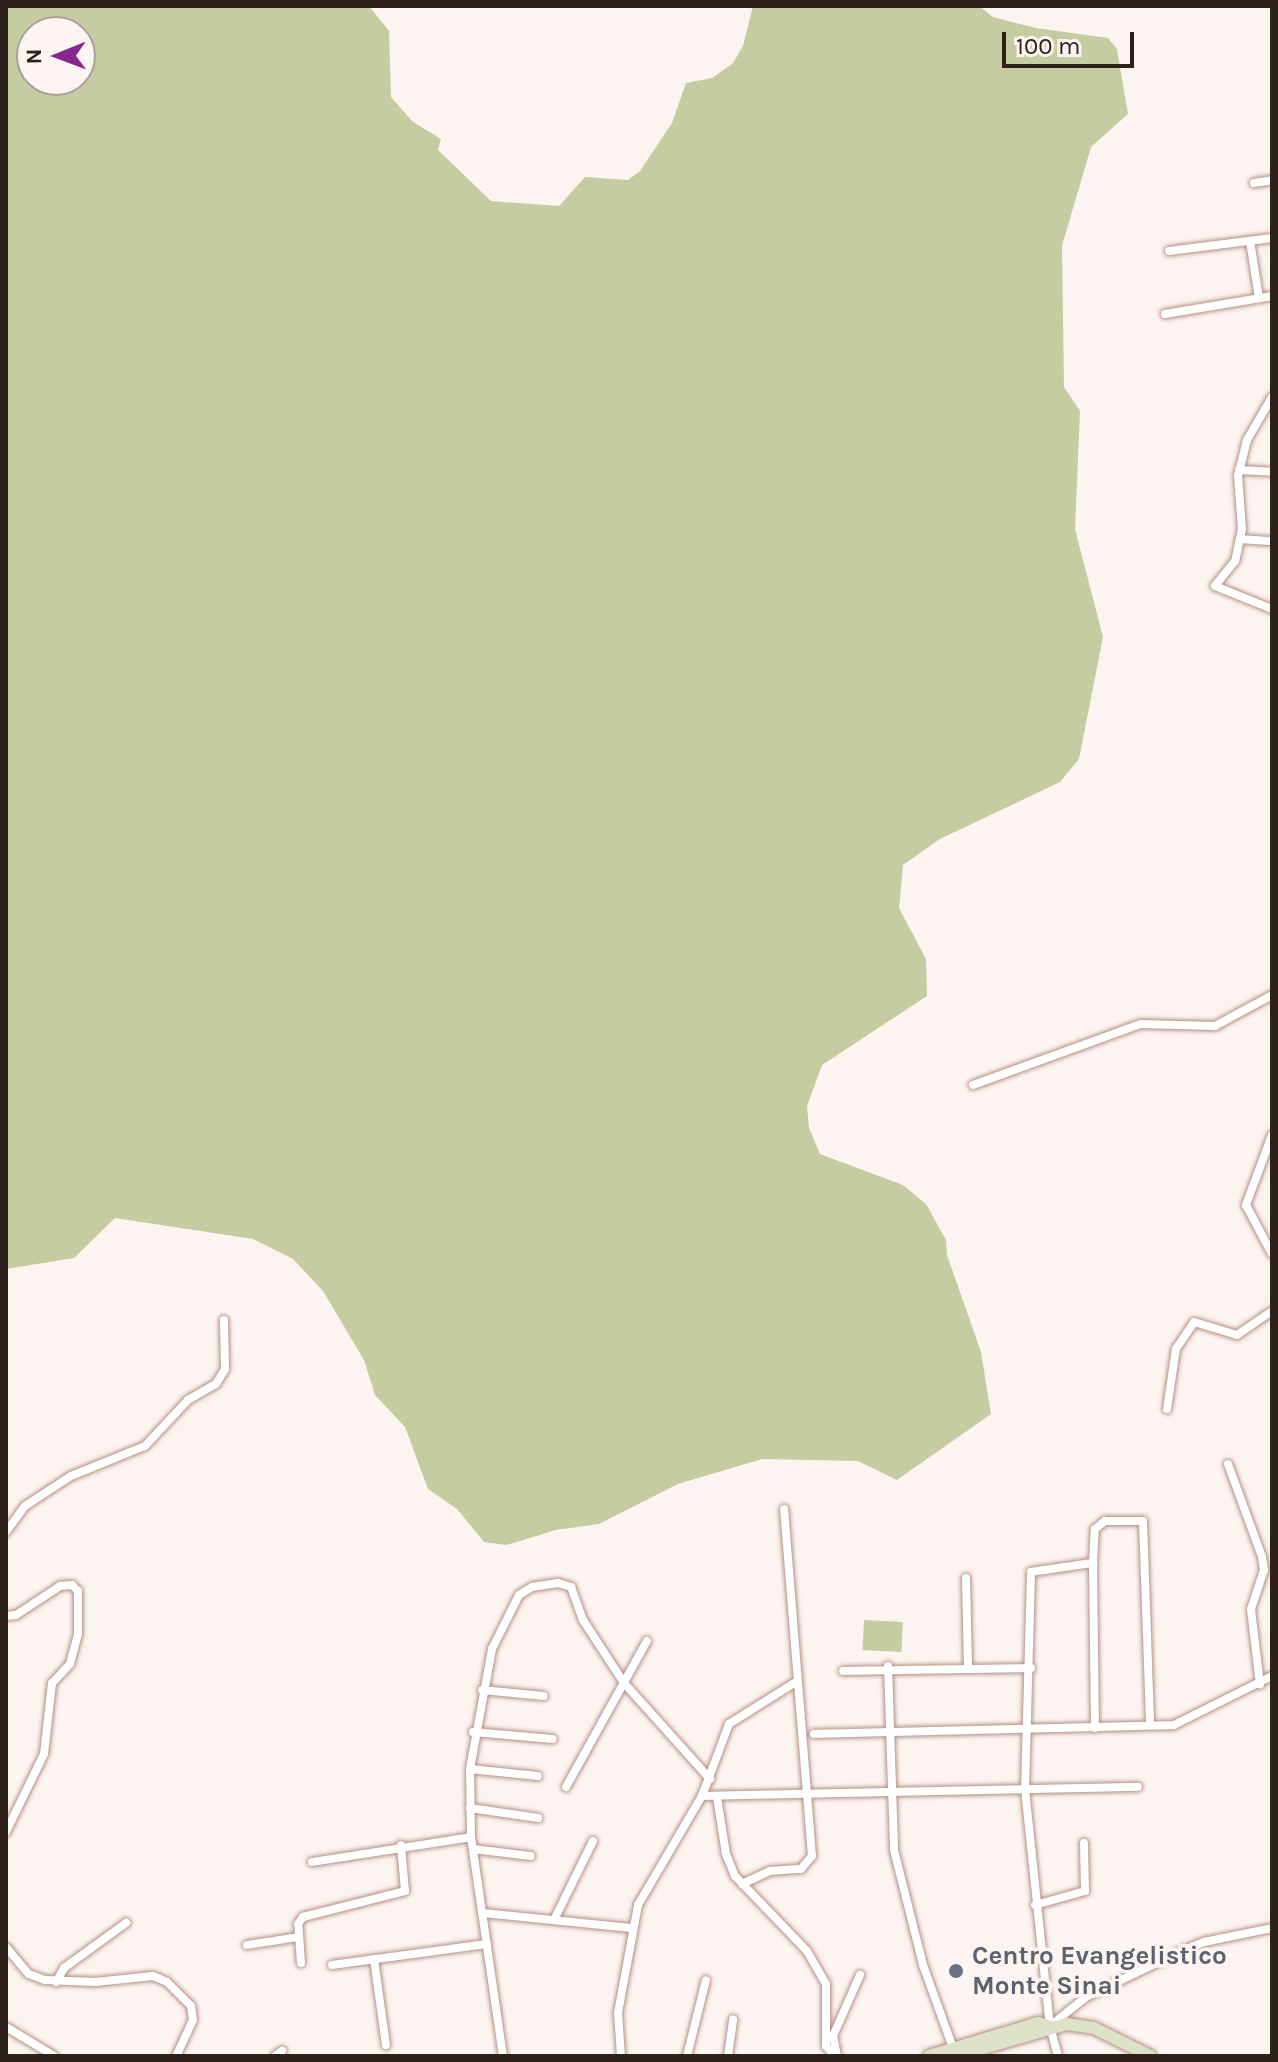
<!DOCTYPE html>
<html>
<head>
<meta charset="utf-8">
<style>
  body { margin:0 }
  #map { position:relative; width:1278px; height:2062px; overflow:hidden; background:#fcf4f1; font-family:Karla,sans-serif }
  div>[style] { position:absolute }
  .green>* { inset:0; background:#c6cca1; transform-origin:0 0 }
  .roads { filter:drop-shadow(0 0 2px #b49082) drop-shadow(0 0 2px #b49082) }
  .street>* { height:8px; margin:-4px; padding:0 4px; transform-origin:4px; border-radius:4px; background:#fff }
  .secondary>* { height:12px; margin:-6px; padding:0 6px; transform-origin:6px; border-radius:6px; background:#dde1c6 }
  .dots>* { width:22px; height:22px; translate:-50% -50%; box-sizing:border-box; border:4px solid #fcf4f1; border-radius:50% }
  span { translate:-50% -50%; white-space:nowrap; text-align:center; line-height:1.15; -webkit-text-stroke:7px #fcf4f1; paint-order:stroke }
  .worship-label { font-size:26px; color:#5b616d; font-weight:700 }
  .left { translate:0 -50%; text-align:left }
  .frame { position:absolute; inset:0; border:8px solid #2e201a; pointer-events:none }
  .north { position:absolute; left:16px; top:16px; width:80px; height:80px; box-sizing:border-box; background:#fcf4f1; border:2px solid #aa9f9b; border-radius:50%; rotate:269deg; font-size:22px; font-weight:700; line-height:32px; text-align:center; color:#2e201a }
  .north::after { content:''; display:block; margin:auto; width:28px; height:36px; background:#882791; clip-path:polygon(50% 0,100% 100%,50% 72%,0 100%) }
  .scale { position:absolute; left:1002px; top:32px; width:132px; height:36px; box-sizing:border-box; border:4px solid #2e201a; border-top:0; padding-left:10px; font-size:24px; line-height:28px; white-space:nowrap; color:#2e201a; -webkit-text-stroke:6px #fcf4f1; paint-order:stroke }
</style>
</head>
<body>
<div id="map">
  <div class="green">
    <i style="clip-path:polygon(evenodd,6px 6px,369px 6px,389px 31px,391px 97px,413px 122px,441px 139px,438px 150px,491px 201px,559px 206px,585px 177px,628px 180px,640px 171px,672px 123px,686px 83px,712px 78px,733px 63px,743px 46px,753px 6px,979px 6px,993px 17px,1036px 28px,1108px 38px,1117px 49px,1128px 114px,1091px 147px,1062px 246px,1064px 387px,1080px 411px,1075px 529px,1103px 637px,1079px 759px,1060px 782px,940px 839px,903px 865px,899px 908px,926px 959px,927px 996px,822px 1065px,807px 1106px,809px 1128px,820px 1154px,903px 1185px,926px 1204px,946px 1240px,947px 1255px,981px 1352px,991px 1414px,897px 1480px,858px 1461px,762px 1459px,678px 1484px,599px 1524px,556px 1530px,506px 1545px,484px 1542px,457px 1509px,428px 1489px,405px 1427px,375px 1395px,364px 1360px,323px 1291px,293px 1259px,253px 1239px,115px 1218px,74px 1258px,6px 1269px,6px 6px,32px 32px,80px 32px,80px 80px,32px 80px,32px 32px)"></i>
    <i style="left:864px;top:1620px;width:39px;height:30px;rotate:3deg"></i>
  </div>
  <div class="roads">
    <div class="street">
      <i style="left:1254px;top:183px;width:18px;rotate:-9deg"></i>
      <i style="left:1250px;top:241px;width:58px;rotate:81deg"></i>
      <i style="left:1169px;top:251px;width:104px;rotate:-7.2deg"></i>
      <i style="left:1165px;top:314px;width:109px;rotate:-9.5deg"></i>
      <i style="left:1272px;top:397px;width:50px;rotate:120.2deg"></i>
      <i style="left:1247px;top:440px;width:36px;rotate:104deg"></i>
      <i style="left:1238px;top:475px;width:54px;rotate:85.8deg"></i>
      <i style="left:1242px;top:529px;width:33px;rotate:102deg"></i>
      <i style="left:1235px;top:561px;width:32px;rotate:129deg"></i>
      <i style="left:1215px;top:586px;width:61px;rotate:22deg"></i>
      <i style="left:1239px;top:470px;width:33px;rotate:3deg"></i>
      <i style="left:1240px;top:539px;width:32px;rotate:4deg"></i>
      <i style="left:973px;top:1085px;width:179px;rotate:-20deg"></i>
      <i style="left:1141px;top:1024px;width:74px;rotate:1.5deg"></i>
      <i style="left:1215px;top:1026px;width:65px;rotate:-28.5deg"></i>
      <i style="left:1272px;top:1135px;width:75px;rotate:110.4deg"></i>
      <i style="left:1246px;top:1205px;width:55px;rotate:62deg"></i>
      <i style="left:1167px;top:1409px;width:61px;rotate:-81.5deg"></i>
      <i style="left:1176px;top:1349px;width:32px;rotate:-56deg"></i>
      <i style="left:1194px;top:1322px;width:45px;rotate:16.8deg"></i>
      <i style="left:1237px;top:1335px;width:42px;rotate:-34.4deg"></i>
      <i style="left:1228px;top:1464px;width:99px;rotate:69.9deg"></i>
      <i style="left:1262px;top:1557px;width:13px;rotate:81deg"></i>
      <i style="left:1264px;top:1570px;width:41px;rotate:108.4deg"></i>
      <i style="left:1251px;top:1609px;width:76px;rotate:83.2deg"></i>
      <i style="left:6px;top:1532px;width:32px;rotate:-54deg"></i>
      <i style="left:25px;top:1506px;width:55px;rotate:-33.1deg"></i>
      <i style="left:71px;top:1476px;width:80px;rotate:-22.1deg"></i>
      <i style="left:145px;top:1446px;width:63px;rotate:-46.9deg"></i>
      <i style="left:188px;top:1400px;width:32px;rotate:-30deg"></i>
      <i style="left:216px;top:1384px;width:17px;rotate:-59deg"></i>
      <i style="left:225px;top:1369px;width:49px;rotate:-91.2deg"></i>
      <i style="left:966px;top:1578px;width:89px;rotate:88.7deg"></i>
      <i style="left:6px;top:1616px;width:10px;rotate:-6deg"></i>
      <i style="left:16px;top:1615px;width:53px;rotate:-33.4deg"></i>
      <i style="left:60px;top:1586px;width:12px;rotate:-5deg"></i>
      <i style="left:72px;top:1585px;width:8px;rotate:45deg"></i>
      <i style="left:78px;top:1591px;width:43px;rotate:90deg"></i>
      <i style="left:78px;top:1634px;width:31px;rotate:105deg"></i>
      <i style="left:70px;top:1664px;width:26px;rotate:133deg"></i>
      <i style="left:52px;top:1683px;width:71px;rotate:96.4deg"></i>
      <i style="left:44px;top:1754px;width:87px;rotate:116deg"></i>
      <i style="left:888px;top:1666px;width:184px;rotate:88.1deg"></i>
      <i style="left:894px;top:1850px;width:119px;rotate:75.8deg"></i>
      <i style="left:923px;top:1965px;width:88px;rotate:70.1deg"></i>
      <i style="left:843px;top:1671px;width:188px;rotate:-0.9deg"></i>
      <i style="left:482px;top:1690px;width:62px;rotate:5.5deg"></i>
      <i style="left:1095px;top:1728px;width:165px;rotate:-90.7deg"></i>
      <i style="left:1093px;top:1563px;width:34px;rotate:-87deg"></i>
      <i style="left:1095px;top:1529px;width:13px;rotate:-39deg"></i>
      <i style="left:1105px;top:1521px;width:38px"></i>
      <i style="left:1143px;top:1521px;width:203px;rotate:88deg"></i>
      <i style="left:473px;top:1732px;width:80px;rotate:5deg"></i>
      <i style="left:814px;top:1734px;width:360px;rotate:-1.4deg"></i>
      <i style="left:1174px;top:1725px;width:110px;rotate:-26.6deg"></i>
      <i style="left:470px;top:1769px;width:68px;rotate:5.9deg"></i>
      <i style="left:566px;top:1787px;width:167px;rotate:-61deg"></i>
      <i style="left:702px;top:1796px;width:436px;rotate:-1.2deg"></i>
      <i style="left:717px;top:1797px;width:58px;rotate:81deg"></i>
      <i style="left:726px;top:1854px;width:24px;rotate:68deg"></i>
      <i style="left:735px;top:1876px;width:104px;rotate:46.2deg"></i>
      <i style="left:807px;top:1951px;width:38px;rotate:60deg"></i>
      <i style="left:826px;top:1984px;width:62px;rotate:90deg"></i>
      <i style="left:826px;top:2046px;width:13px;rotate:48deg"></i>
      <i style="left:470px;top:1808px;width:69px;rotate:8.4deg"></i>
      <i style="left:473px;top:1849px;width:58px;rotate:6.9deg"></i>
      <i style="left:312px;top:1862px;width:161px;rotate:-8.9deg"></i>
      <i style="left:742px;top:1884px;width:31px;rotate:-25deg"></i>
      <i style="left:770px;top:1871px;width:31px;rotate:-4deg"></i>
      <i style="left:801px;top:1869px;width:17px;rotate:-50deg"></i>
      <i style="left:812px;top:1856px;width:348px;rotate:-94.6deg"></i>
      <i style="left:1035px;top:1905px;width:52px;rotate:-15.6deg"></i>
      <i style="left:1085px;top:1891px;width:48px;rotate:-91.2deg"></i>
      <i style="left:483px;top:1913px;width:149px;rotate:5.8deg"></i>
      <i style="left:554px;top:1920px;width:88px;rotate:-63.7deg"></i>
      <i style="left:247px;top:1945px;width:52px;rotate:-8.9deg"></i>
      <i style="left:6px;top:1947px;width:35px;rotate:50deg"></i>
      <i style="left:29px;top:1974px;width:17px;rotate:21deg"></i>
      <i style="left:45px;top:1980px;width:50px;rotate:2.3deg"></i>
      <i style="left:95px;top:1982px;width:58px;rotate:-5.9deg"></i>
      <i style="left:153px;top:1976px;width:15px;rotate:23deg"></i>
      <i style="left:167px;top:1982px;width:34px;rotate:45deg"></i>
      <i style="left:191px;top:2006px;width:14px;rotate:82deg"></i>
      <i style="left:193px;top:2020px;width:40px;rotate:115deg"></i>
      <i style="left:374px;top:1959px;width:87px;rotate:82.1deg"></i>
      <i style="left:301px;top:1963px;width:39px;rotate:-94deg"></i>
      <i style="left:298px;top:1924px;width:9px;rotate:-54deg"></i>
      <i style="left:303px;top:1917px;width:105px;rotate:-14.3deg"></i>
      <i style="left:405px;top:1891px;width:46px;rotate:-95deg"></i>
      <i style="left:332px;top:1965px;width:156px;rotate:-7.7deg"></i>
      <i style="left:56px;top:1982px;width:16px;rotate:-60deg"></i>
      <i style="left:64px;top:1968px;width:77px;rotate:-36deg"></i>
      <i style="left:1050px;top:2026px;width:46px;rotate:-38.9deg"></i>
      <i style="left:1086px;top:1997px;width:97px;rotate:-25.8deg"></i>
      <i style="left:1173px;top:1955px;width:34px;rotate:-23deg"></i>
      <i style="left:1204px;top:1942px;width:69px;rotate:-11.6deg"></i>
      <i style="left:6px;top:2027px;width:56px;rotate:31.1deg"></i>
      <i style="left:275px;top:2056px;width:9px;rotate:-36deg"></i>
      <i style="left:503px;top:2056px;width:221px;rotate:-98.3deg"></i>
      <i style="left:471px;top:1837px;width:68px;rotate:-90.8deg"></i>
      <i style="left:470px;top:1769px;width:122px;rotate:-79.6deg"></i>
      <i style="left:492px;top:1649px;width:60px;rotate:-63.4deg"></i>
      <i style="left:519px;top:1595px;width:15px;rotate:-32deg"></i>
      <i style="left:532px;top:1587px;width:26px;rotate:-9deg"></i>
      <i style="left:558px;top:1583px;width:14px;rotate:17deg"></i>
      <i style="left:571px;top:1587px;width:35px;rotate:70deg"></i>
      <i style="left:583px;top:1620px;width:75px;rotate:56.9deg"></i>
      <i style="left:624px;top:1683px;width:129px;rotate:48.1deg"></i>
      <i style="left:621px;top:2056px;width:43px;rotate:-94deg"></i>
      <i style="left:618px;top:2013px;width:110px;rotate:-79.5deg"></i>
      <i style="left:638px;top:1905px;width:126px;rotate:-59.6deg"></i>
      <i style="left:702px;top:1796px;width:77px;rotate:-69.4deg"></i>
      <i style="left:729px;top:1724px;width:77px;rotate:-32.2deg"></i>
      <i style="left:687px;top:2056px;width:78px;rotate:-76deg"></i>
      <i style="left:728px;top:2056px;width:37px;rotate:-82deg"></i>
      <i style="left:837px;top:2056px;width:20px;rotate:-101deg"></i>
      <i style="left:833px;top:2036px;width:67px;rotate:-66.1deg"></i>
      <i style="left:1058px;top:2056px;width:30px;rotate:-105deg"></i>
      <i style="left:1050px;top:2027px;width:239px;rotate:-96deg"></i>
      <i style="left:1025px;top:1789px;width:217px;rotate:-88.4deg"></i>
      <i style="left:1031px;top:1572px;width:63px;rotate:-8.3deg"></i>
    </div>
    <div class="secondary">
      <i style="left:929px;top:2056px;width:114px;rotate:-16.8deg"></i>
      <i style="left:1038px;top:2023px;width:13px;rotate:18deg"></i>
      <i style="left:956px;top:2056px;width:115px;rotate:-16.2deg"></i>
      <i style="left:1066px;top:2024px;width:28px;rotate:8deg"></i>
      <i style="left:1094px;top:2028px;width:63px;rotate:26.6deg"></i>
    </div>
  </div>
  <div class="dots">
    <i style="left:956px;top:1971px;background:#6b7280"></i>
  </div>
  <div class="worship-label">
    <span class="left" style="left:972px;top:1971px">Centro Evangelistico<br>Monte Sinai</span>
  </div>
  <div class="frame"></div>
  <div class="north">N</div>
  <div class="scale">100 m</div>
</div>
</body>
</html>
